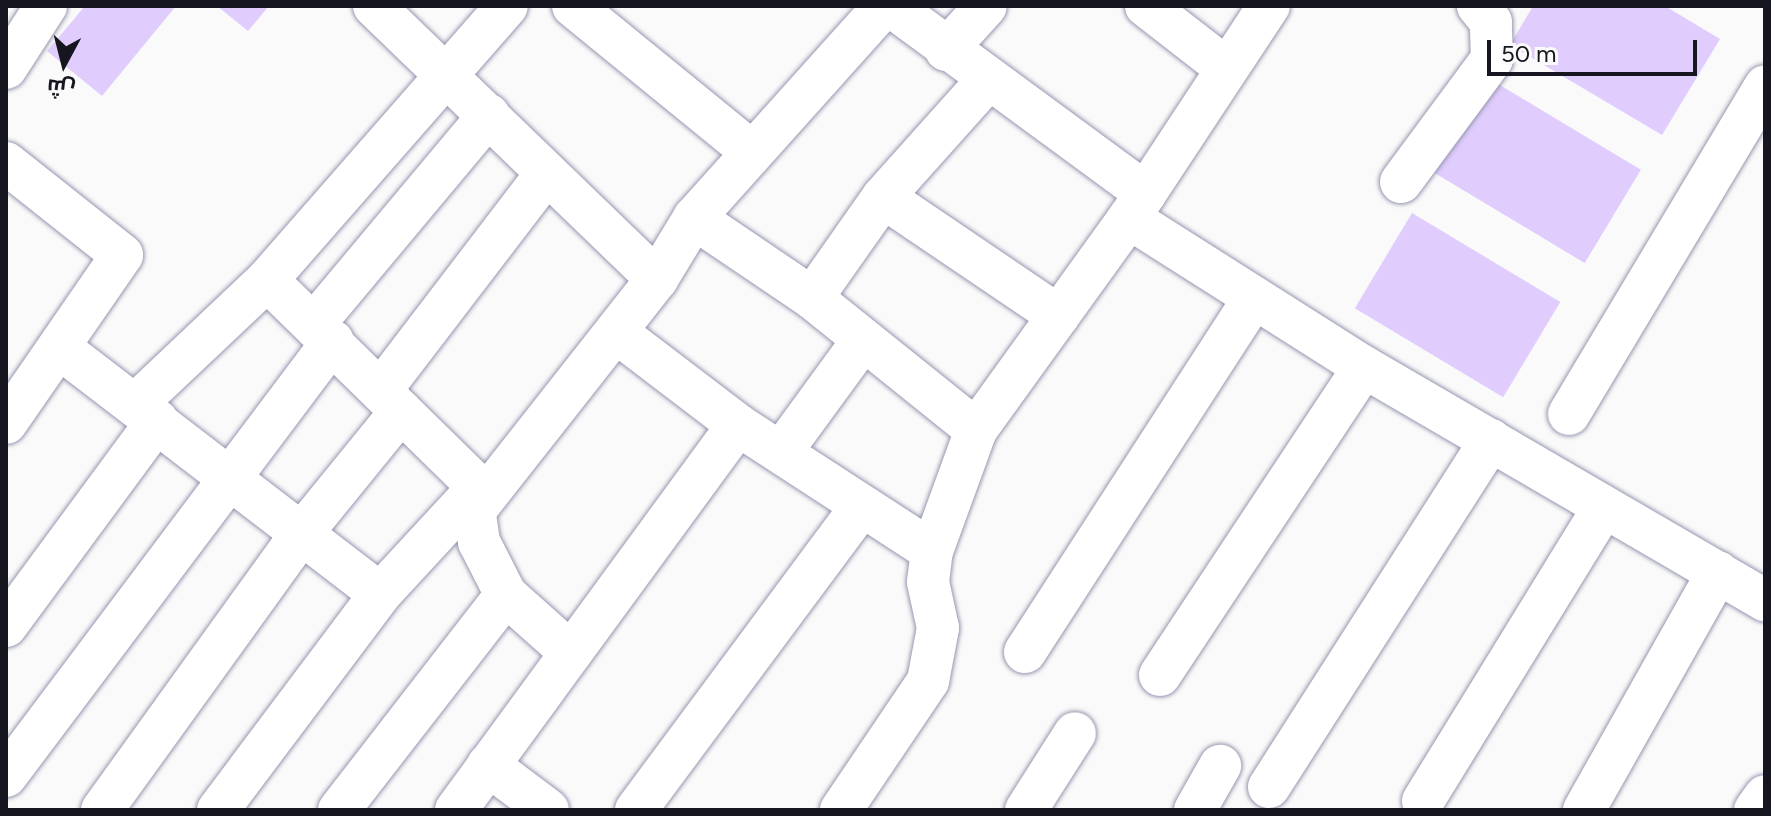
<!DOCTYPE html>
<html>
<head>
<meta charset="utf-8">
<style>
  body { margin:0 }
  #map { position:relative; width:1771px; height:816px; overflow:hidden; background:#fafafa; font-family:Figtree,Cairo,sans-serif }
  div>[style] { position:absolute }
  .building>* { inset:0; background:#e0ccfd; transform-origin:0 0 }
  .roads { filter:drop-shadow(0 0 2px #9597b0) drop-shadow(0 0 2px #9597b0) }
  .minor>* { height:42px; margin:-21px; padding:0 21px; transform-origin:21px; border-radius:21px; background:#fff }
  span { translate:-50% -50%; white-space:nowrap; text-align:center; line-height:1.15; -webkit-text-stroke:8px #fafafa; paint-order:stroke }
  .frame { position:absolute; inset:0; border:8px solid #161620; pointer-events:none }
  .north { position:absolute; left:24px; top:24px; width:80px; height:80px; -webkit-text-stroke:6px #fafafa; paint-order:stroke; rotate:187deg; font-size:22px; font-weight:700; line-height:32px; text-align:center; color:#161620 }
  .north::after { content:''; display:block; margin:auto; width:28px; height:36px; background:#161620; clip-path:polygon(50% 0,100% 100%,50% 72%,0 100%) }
  .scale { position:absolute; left:1487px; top:40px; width:210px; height:36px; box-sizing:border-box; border:4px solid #161620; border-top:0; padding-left:10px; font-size:24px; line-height:28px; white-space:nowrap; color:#161620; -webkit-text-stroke:6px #fafafa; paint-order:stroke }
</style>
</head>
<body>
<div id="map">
  <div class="building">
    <i style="clip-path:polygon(85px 6px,176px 6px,102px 96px,47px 51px)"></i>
    <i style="clip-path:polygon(217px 6px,269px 6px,248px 31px)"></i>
    <i style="clip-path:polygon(1533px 6px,1665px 6px,1720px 39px,1662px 135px,1510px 45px)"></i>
    <i style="left:1490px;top:79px;width:176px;height:109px;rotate:31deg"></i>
    <i style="left:1412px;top:213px;width:173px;height:111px;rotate:31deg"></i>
  </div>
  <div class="roads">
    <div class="minor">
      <i style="left:374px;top:6px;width:393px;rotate:44deg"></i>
      <i style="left:573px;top:6px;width:231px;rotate:39.2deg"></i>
      <i style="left:891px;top:6px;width:316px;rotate:36.3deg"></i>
      <i style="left:1146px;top:6px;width:101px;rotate:37.8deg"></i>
      <i style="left:946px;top:50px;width:59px;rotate:-47.7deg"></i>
      <i style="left:6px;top:68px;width:74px;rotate:-57.2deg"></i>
      <i style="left:6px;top:163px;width:148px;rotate:38.4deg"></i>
      <i style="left:122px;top:255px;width:204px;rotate:124.6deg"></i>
      <i style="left:1401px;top:182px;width:153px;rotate:-53.5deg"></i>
      <i style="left:1492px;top:59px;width:37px;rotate:-92deg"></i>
      <i style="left:1491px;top:22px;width:21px;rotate:-129deg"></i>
      <i style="left:883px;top:197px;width:212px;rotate:34.1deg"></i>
      <i style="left:694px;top:218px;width:143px;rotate:34.1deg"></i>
      <i style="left:812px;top:298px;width:211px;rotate:38.8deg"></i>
      <i style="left:1129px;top:218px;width:278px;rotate:32.4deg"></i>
      <i style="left:1364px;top:367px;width:464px;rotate:30.2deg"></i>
      <i style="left:267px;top:280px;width:284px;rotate:44.4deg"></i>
      <i style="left:470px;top:479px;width:64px;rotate:81.9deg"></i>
      <i style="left:479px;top:542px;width:59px;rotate:63deg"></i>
      <i style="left:506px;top:595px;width:87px;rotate:41.7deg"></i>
      <i style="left:812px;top:298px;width:123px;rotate:-54.9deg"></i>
      <i style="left:883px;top:197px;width:154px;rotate:-48.2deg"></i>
      <i style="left:315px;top:323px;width:271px;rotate:-50.1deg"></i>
      <i style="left:616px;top:332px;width:153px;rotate:37.3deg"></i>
      <i style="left:738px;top:425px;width:231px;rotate:33deg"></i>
      <i style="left:61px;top:349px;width:402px;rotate:37.5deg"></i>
      <i style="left:381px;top:390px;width:273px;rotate:-52.6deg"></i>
      <i style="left:137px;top:403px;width:179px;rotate:-43.4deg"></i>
      <i style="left:267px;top:280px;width:364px;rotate:-48.8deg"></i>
      <i style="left:1569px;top:414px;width:382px;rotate:-59.1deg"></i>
      <i style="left:782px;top:451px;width:137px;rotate:-53.9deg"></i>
      <i style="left:479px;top:505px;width:288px;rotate:-51.8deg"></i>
      <i style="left:657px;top:279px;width:71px;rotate:-58.8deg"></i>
      <i style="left:694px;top:218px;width:285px;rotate:-48.1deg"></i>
      <i style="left:6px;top:626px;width:255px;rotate:-53.6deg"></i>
      <i style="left:1025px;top:652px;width:422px;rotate:-57.1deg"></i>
      <i style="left:1160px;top:675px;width:369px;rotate:-56.5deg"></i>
      <i style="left:488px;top:765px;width:75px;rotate:36.9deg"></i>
      <i style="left:6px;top:776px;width:544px;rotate:-53.07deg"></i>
      <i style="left:1269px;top:787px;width:412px;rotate:-57.4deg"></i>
      <i style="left:1423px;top:801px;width:344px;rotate:-58.4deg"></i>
      <i style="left:102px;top:810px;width:342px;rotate:-54.2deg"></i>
      <i style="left:302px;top:533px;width:157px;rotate:-50.9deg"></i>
      <i style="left:218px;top:810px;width:270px;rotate:-53.1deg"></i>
      <i style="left:380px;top:594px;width:143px;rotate:-47.3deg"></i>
      <i style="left:339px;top:810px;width:272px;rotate:-52.2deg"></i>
      <i style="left:456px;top:810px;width:477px;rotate:-53.8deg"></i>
      <i style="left:636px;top:810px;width:376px;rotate:-53.4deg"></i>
      <i style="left:841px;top:810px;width:156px;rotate:-56deg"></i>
      <i style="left:928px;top:681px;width:54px;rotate:-79.3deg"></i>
      <i style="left:938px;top:628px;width:47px;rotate:-102.3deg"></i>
      <i style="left:928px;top:582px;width:31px;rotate:-83deg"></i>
      <i style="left:932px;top:551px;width:129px;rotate:-70deg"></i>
      <i style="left:976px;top:430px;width:261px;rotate:-54.2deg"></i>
      <i style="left:1129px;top:218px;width:254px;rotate:-56.6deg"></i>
      <i style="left:1026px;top:810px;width:91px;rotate:-57.5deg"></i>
      <i style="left:1195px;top:810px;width:51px;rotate:-60.4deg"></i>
      <i style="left:1584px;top:810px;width:273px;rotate:-60.6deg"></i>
      <i style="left:1755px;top:810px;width:17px;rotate:-54deg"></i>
    </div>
  </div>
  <div class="frame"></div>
  <div class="north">ش</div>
  <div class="scale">50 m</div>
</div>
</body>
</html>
